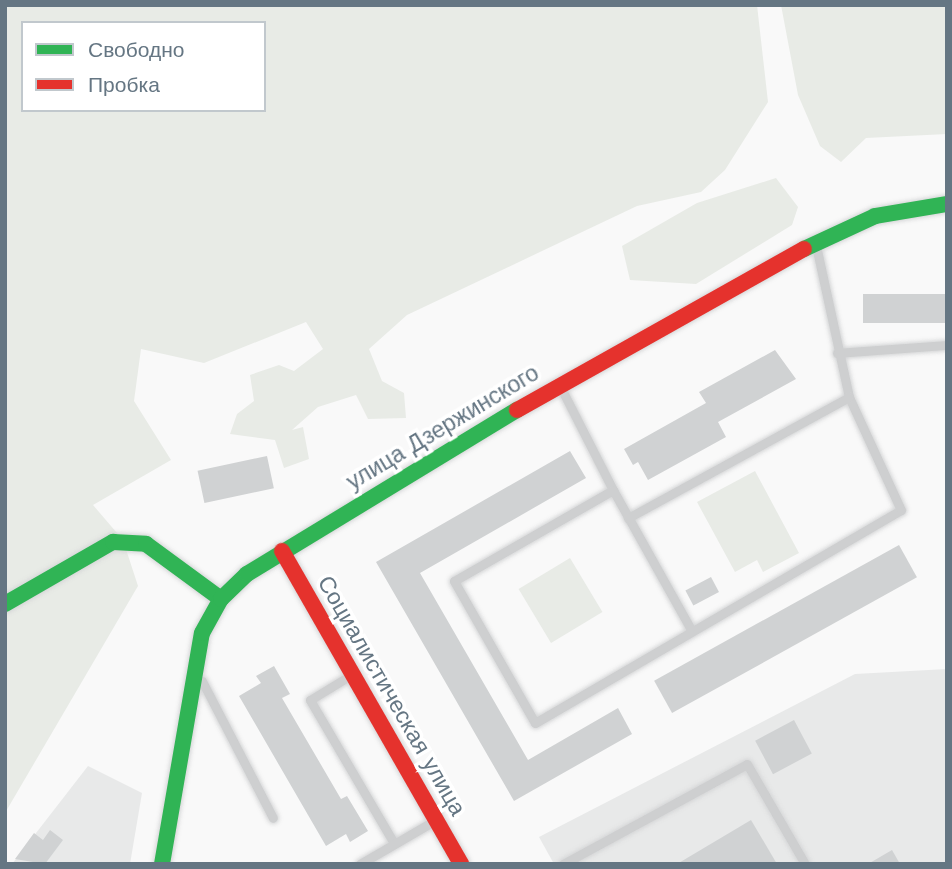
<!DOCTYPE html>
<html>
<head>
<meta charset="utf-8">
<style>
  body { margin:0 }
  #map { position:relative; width:952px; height:869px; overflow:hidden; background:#f9f9f9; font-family:"Work Sans",sans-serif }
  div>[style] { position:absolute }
  .built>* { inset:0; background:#e8e9e9 }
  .green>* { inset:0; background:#e8ebe6; transform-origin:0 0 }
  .building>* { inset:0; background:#d0d2d3; transform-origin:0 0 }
  .roads { filter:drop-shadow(0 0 2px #d5d6d7) drop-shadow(0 0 2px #d5d6d7) }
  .lane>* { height:9px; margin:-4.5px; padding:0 4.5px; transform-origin:4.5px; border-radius:4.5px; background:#cecfd0 }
  .fast>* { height:16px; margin:-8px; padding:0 8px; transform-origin:8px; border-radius:8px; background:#30b455 }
  .jam>* { height:16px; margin:-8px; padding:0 8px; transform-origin:8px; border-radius:8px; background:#e5322d }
  span { translate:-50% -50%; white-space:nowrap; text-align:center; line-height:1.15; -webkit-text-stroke:7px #fff; paint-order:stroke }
  .street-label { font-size:23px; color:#657683 }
  .frame { position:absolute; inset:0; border:7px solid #657683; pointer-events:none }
  .legend { position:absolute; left:21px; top:21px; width:245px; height:91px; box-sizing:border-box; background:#fff; border:2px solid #c1c8cd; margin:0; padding:9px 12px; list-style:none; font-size:21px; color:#657683 }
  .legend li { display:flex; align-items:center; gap:14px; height:35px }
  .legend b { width:35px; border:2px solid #c1c8cd }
</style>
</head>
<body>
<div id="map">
  <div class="built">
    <i style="clip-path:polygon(947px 669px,947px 864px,554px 864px,539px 837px,855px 674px)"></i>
    <i style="clip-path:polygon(88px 766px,142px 793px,130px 864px,12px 864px)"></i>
  </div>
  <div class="green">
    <i style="clip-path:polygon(evenodd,5px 5px,757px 5px,768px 102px,725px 170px,701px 192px,637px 206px,407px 315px,369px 349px,382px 381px,404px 393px,406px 418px,368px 419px,356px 395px,318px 407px,292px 430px,303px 427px,309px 459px,284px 468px,275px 440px,230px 434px,237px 414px,254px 401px,250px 375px,279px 365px,294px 371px,323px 349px,306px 322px,204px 363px,141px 349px,134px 401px,171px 460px,93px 505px,123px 540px,138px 586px,5px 813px,5px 5px,23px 23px,264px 23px,264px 110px,23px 110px,23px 23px)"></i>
    <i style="clip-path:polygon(781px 5px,947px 5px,947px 134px,866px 138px,841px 162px,820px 146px,798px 95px)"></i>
    <i style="clip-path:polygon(776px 178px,798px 207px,792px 225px,696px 284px,630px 280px,622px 246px,697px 203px)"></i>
    <i style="clip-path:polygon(755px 471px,799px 553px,763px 572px,757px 560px,735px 572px,697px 502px)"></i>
    <i style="left:570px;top:558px;width:63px;height:60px;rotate:59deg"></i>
  </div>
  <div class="building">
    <i style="left:947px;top:294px;width:29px;height:84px;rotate:90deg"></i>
    <i style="clip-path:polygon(775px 350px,796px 379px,718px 422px,726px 437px,648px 480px,638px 462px,633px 465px,624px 449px,706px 403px,699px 392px)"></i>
    <i style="clip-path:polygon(570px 451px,586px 478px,420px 573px,528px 760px,618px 708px,632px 734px,514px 801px,376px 562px)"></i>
    <i style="left:267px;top:456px;width:33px;height:71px;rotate:78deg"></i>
    <i style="left:899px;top:545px;width:37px;height:280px;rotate:61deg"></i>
    <i style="left:711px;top:577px;width:17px;height:29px;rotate:62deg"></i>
    <i style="clip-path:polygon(274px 666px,290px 694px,282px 698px,341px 799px,347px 796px,368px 831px,350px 842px,346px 834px,326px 846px,239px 696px,261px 683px,256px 676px)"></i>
    <i style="left:794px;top:720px;width:38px;height:44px;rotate:62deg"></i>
    <i style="clip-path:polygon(751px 820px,777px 864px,677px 864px)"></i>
    <i style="clip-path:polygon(50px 830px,63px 840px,45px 864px,15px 859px,34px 833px,43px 840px)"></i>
    <i style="clip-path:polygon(892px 850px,900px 864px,868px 864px)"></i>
  </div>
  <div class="roads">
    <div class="lane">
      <i style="left:837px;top:353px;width:110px;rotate:-4.2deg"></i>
      <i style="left:560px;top:386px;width:117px;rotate:63deg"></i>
      <i style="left:613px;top:490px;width:183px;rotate:150.2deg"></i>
      <i style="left:454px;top:581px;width:163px;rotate:60.3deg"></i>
      <i style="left:535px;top:723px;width:423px;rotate:-30.2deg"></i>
      <i style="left:901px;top:510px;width:124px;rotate:-114.7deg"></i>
      <i style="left:849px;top:397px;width:155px;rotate:-102.3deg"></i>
      <i style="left:613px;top:490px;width:158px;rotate:60.8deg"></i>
      <i style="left:628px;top:518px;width:252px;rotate:-28.7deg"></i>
      <i style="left:351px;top:675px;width:48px;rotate:148.6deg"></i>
      <i style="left:310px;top:700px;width:166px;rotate:59.6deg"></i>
      <i style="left:202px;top:681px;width:154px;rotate:62.6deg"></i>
      <i style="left:360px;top:864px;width:86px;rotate:-30.2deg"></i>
      <i style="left:563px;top:864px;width:209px;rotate:-28.5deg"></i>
      <i style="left:747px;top:764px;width:116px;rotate:59.9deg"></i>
    </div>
    <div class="fast">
      <i style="left:804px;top:249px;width:78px;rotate:-24.9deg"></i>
      <i style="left:875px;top:216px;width:73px;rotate:-9.5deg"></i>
      <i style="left:5px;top:604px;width:125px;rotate:-29.9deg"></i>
      <i style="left:113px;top:542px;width:33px;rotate:3deg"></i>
      <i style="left:146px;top:544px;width:93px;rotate:36.3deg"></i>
      <i style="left:162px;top:864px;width:234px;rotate:-80.2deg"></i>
      <i style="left:202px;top:633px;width:39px;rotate:-61deg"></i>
      <i style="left:221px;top:599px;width:36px;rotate:-44deg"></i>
      <i style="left:247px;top:574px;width:316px;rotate:-31.3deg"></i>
    </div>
    <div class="jam">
      <i style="left:517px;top:410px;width:329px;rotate:-29.3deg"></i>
      <i style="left:282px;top:551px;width:361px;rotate:60.2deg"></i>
    </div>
  </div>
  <div class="street-label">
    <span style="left:443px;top:428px;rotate:-31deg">улица Дзержинского</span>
    <span style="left:391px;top:696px;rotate:60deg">Социалистическая улица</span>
  </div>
  <div class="frame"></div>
  <ul class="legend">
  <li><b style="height:9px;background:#30b455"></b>Свободно</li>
  <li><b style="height:9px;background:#e5322d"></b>Пробка</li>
  </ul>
</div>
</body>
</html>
